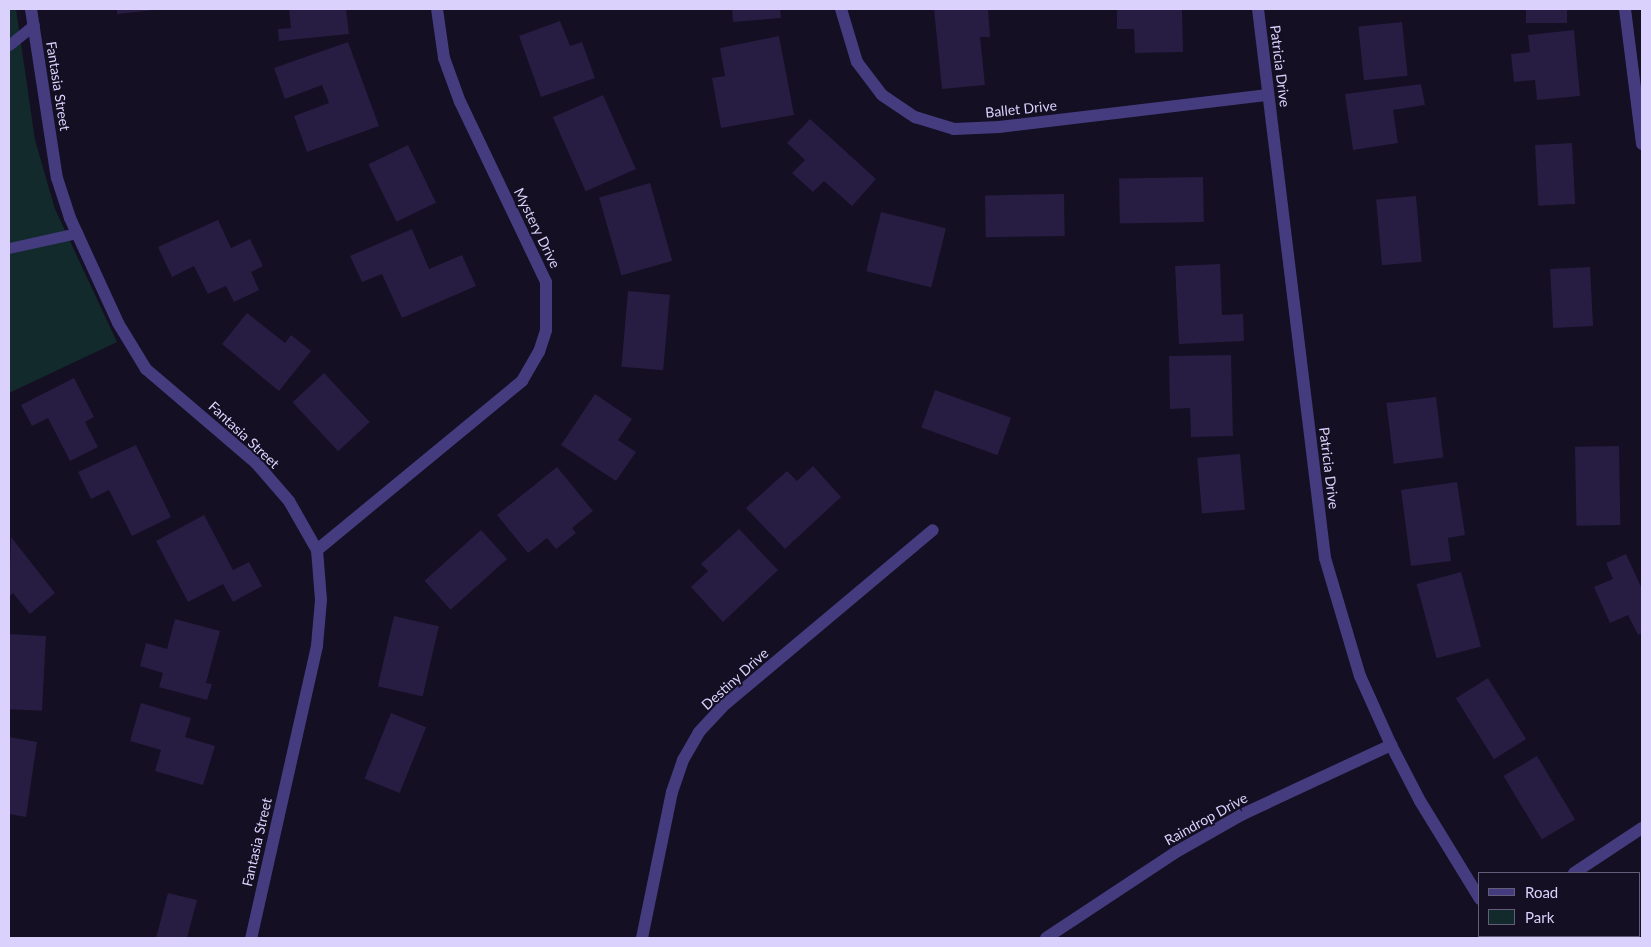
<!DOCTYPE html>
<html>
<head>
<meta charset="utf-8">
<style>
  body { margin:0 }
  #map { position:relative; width:1651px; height:947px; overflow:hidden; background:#140f22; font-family:Lato,sans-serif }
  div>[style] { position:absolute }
  .green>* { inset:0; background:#122a2c }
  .building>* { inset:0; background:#271c42; transform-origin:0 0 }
  .service>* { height:11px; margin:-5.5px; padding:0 5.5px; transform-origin:5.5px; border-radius:5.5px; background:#443c7f }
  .minor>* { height:12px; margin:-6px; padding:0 6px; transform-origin:6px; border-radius:6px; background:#443c7f }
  span { translate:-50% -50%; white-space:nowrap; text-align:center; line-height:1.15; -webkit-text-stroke:4px #140f22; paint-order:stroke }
  .street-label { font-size:14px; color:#dad2fd }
  .frame { position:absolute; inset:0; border:10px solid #dad2fd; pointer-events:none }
  .legend { position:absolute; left:1478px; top:872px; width:162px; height:65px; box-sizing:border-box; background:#140f22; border:1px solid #635d7a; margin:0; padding:6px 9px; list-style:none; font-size:15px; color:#dad2fd }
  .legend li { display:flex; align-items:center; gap:10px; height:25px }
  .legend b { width:25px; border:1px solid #635d7a }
</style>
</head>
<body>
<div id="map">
  <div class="green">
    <i style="clip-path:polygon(9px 9px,16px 9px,35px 140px,55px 209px,117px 342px,9px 393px)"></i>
  </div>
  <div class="building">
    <i style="clip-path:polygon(117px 9px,155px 9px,155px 10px,117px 14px)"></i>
    <i style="clip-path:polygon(289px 9px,346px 9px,349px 34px,279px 41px,278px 29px,291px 28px)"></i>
    <i style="clip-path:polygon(732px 9px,780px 9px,781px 18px,733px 22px)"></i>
    <i style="clip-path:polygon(934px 9px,988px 9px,990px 37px,980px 37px,985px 85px,942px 89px)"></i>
    <i style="clip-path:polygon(1117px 9px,1182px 9px,1183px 52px,1135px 53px,1134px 29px,1117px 29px)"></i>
    <i style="left:1526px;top:9px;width:41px;height:14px"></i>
    <i style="clip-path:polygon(560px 21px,570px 46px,582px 42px,595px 78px,541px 97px,519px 36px)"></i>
    <i style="left:1402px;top:22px;width:54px;height:44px;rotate:84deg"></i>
    <i style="clip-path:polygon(1574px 30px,1580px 96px,1537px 100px,1535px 80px,1514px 82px,1511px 54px,1530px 52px,1528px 35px)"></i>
    <i style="clip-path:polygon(779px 36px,794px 115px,721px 128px,712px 78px,725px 76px,720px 48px)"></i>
    <i style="clip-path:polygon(348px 42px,379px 126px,307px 152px,294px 116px,329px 103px,322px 85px,285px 99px,274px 68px)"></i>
    <i style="clip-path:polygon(1421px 84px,1425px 105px,1393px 110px,1398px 143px,1353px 150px,1345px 94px)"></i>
    <i style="left:603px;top:95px;width:81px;height:55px;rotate:66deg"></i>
    <i style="clip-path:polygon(810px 119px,876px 179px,852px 206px,824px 181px,813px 192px,792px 173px,805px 160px,787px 143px)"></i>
    <i style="left:1572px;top:143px;width:61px;height:37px;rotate:87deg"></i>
    <i style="left:408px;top:145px;width:64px;height:44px;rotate:64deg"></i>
    <i style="left:1203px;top:177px;width:45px;height:84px;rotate:89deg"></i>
    <i style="left:650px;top:183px;width:81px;height:53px;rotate:74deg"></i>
    <i style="left:1064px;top:194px;width:42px;height:79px;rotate:89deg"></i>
    <i style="left:1416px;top:196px;width:66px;height:40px;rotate:85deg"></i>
    <i style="left:881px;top:212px;width:67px;height:61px;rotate:14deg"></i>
    <i style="clip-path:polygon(218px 220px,231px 248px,250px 239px,263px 266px,251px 272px,259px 290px,234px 302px,226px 286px,208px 294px,194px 266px,172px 277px,158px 247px)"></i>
    <i style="clip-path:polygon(412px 229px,429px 269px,462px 255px,476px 286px,402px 318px,382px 274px,362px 282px,350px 256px)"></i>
    <i style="clip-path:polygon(1220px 264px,1222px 315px,1243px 314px,1244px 341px,1179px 344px,1175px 266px)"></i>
    <i style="left:1590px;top:267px;width:59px;height:40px;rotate:87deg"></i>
    <i style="left:628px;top:291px;width:42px;height:76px;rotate:5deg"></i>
    <i style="clip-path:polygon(247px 313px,285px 343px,291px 335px,311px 351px,279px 391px,222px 344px)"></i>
    <i style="clip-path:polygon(1231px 355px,1233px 436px,1191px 437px,1190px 408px,1170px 409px,1169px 356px)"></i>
    <i style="left:324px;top:373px;width:67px;height:43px;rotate:47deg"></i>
    <i style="clip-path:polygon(74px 378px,94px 417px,85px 422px,98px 447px,70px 461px,48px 418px,32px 426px,21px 405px)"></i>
    <i style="left:935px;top:390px;width:81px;height:40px;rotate:20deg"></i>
    <i style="clip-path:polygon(595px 394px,632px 419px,618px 440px,636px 452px,616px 481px,561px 445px)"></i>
    <i style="left:1436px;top:397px;width:61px;height:50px;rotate:83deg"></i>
    <i style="clip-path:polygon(136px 445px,171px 517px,132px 536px,109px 490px,91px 499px,78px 472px)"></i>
    <i style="left:1619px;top:446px;width:79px;height:44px;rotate:89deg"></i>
    <i style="left:1240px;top:454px;width:56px;height:43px;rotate:85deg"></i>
    <i style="clip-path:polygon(813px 466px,841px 497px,785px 549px,746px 508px,787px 471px,797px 481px)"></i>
    <i style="clip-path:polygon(557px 467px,593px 511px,572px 528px,576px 533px,556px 549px,547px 538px,528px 553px,497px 515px)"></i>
    <i style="clip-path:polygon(1457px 482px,1465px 535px,1448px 538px,1451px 561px,1411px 566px,1401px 490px)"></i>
    <i style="clip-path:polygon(204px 515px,233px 570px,249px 562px,262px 586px,233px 602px,223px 584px,188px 602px,156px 541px)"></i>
    <i style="clip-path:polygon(739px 529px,778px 570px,723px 622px,691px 587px,708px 571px,701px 564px)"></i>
    <i style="left:481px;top:530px;width:39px;height:76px;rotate:48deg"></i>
    <i style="clip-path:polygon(11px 537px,55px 593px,30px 614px,13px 593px,9px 597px)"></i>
    <i style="clip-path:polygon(1626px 554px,1642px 589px,1642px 633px,1638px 635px,1628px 615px,1610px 623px,1594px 587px,1613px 579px,1606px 563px)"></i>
    <i style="left:1461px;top:572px;width:77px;height:46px;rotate:75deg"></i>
    <i style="left:394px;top:616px;width:46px;height:72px;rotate:13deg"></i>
    <i style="clip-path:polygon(175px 619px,220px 631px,206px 683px,212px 684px,207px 700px,159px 687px,163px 673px,140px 666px,146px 643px,167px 649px)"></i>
    <i style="left:9px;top:634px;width:37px;height:75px;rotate:3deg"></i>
    <i style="left:1488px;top:678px;width:72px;height:38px;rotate:58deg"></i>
    <i style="clip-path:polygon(141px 703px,191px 718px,185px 737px,215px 746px,203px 785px,155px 771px,161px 750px,130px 741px)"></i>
    <i style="left:391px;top:713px;width:38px;height:71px;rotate:22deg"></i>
    <i style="clip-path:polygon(9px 737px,37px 742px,26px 817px,9px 814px)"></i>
    <i style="left:1537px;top:756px;width:74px;height:39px;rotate:59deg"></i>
    <i style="clip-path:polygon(168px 893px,197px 900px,187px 938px,156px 938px)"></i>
  </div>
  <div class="service">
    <i style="left:9px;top:45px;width:32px;rotate:-39deg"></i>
    <i style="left:9px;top:248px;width:70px;rotate:-12.4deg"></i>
  </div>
  <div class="minor">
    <i style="left:31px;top:9px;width:171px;rotate:81.3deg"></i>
    <i style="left:57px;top:178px;width:42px;rotate:72deg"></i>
    <i style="left:70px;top:218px;width:115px;rotate:65.4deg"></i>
    <i style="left:118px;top:323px;width:54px;rotate:58.7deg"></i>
    <i style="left:146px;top:369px;width:145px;rotate:40.5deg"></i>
    <i style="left:256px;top:463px;width:50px;rotate:49deg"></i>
    <i style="left:289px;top:501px;width:56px;rotate:60.3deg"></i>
    <i style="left:317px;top:550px;width:50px;rotate:85.4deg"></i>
    <i style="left:321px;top:600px;width:46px;rotate:95deg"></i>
    <i style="left:317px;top:646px;width:299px;rotate:102.7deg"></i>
    <i style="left:841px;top:9px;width:55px;rotate:73.2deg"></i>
    <i style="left:857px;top:62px;width:41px;rotate:52.9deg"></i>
    <i style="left:882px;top:95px;width:40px;rotate:34deg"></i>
    <i style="left:915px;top:117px;width:41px;rotate:17.1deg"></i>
    <i style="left:954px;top:129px;width:45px;rotate:-2.5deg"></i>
    <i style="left:999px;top:127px;width:271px;rotate:-6.8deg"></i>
    <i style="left:1258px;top:9px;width:553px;rotate:83.04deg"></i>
    <i style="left:1325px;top:558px;width:123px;rotate:73.5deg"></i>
    <i style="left:1360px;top:676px;width:76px;rotate:65.8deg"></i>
    <i style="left:1391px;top:745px;width:63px;rotate:62.6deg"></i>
    <i style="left:1420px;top:801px;width:115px;rotate:58.5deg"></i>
    <i style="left:1625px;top:9px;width:136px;rotate:82.8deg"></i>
    <i style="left:317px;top:550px;width:266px;rotate:-39.5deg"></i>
    <i style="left:522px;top:381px;width:34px;rotate:-60deg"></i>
    <i style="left:539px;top:352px;width:23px;rotate:-72deg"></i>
    <i style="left:546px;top:330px;width:48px;rotate:-90deg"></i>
    <i style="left:546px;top:282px;width:199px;rotate:-115.5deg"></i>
    <i style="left:460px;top:102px;width:47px;rotate:-110deg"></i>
    <i style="left:444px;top:58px;width:49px;rotate:-98.1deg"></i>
    <i style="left:1574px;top:873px;width:82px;rotate:-33.5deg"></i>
    <i style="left:1503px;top:936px;width:2px;rotate:63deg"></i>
    <i style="left:642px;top:938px;width:149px;rotate:-78.4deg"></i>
    <i style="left:672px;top:792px;width:34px;rotate:-71deg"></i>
    <i style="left:683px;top:760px;width:32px;rotate:-60deg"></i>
    <i style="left:699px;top:732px;width:34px;rotate:-47deg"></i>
    <i style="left:722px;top:707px;width:275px;rotate:-40deg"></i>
    <i style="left:1046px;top:938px;width:156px;rotate:-33.5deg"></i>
    <i style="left:1176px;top:852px;width:75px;rotate:-29.6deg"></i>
    <i style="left:1241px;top:815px;width:166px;rotate:-25deg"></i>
  </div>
  <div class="street-label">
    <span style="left:1280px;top:66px;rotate:83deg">Patricia Drive</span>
    <span style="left:58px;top:86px;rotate:81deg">Fantasia Street</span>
    <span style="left:1021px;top:109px;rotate:-6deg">Ballet Drive</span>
    <span style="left:537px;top:228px;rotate:64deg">Mystery Drive</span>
    <span style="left:244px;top:435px;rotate:43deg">Fantasia Street</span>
    <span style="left:1329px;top:468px;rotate:83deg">Patricia Drive</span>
    <span style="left:735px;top:679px;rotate:-42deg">Destiny Drive</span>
    <span style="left:1206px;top:819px;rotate:-29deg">Raindrop Drive</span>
    <span style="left:257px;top:842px;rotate:-77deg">Fantasia Street</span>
  </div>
  <div class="frame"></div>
  <ul class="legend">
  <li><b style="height:6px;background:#443c7f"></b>Road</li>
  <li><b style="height:14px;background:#122a2c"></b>Park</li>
  </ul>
</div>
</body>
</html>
